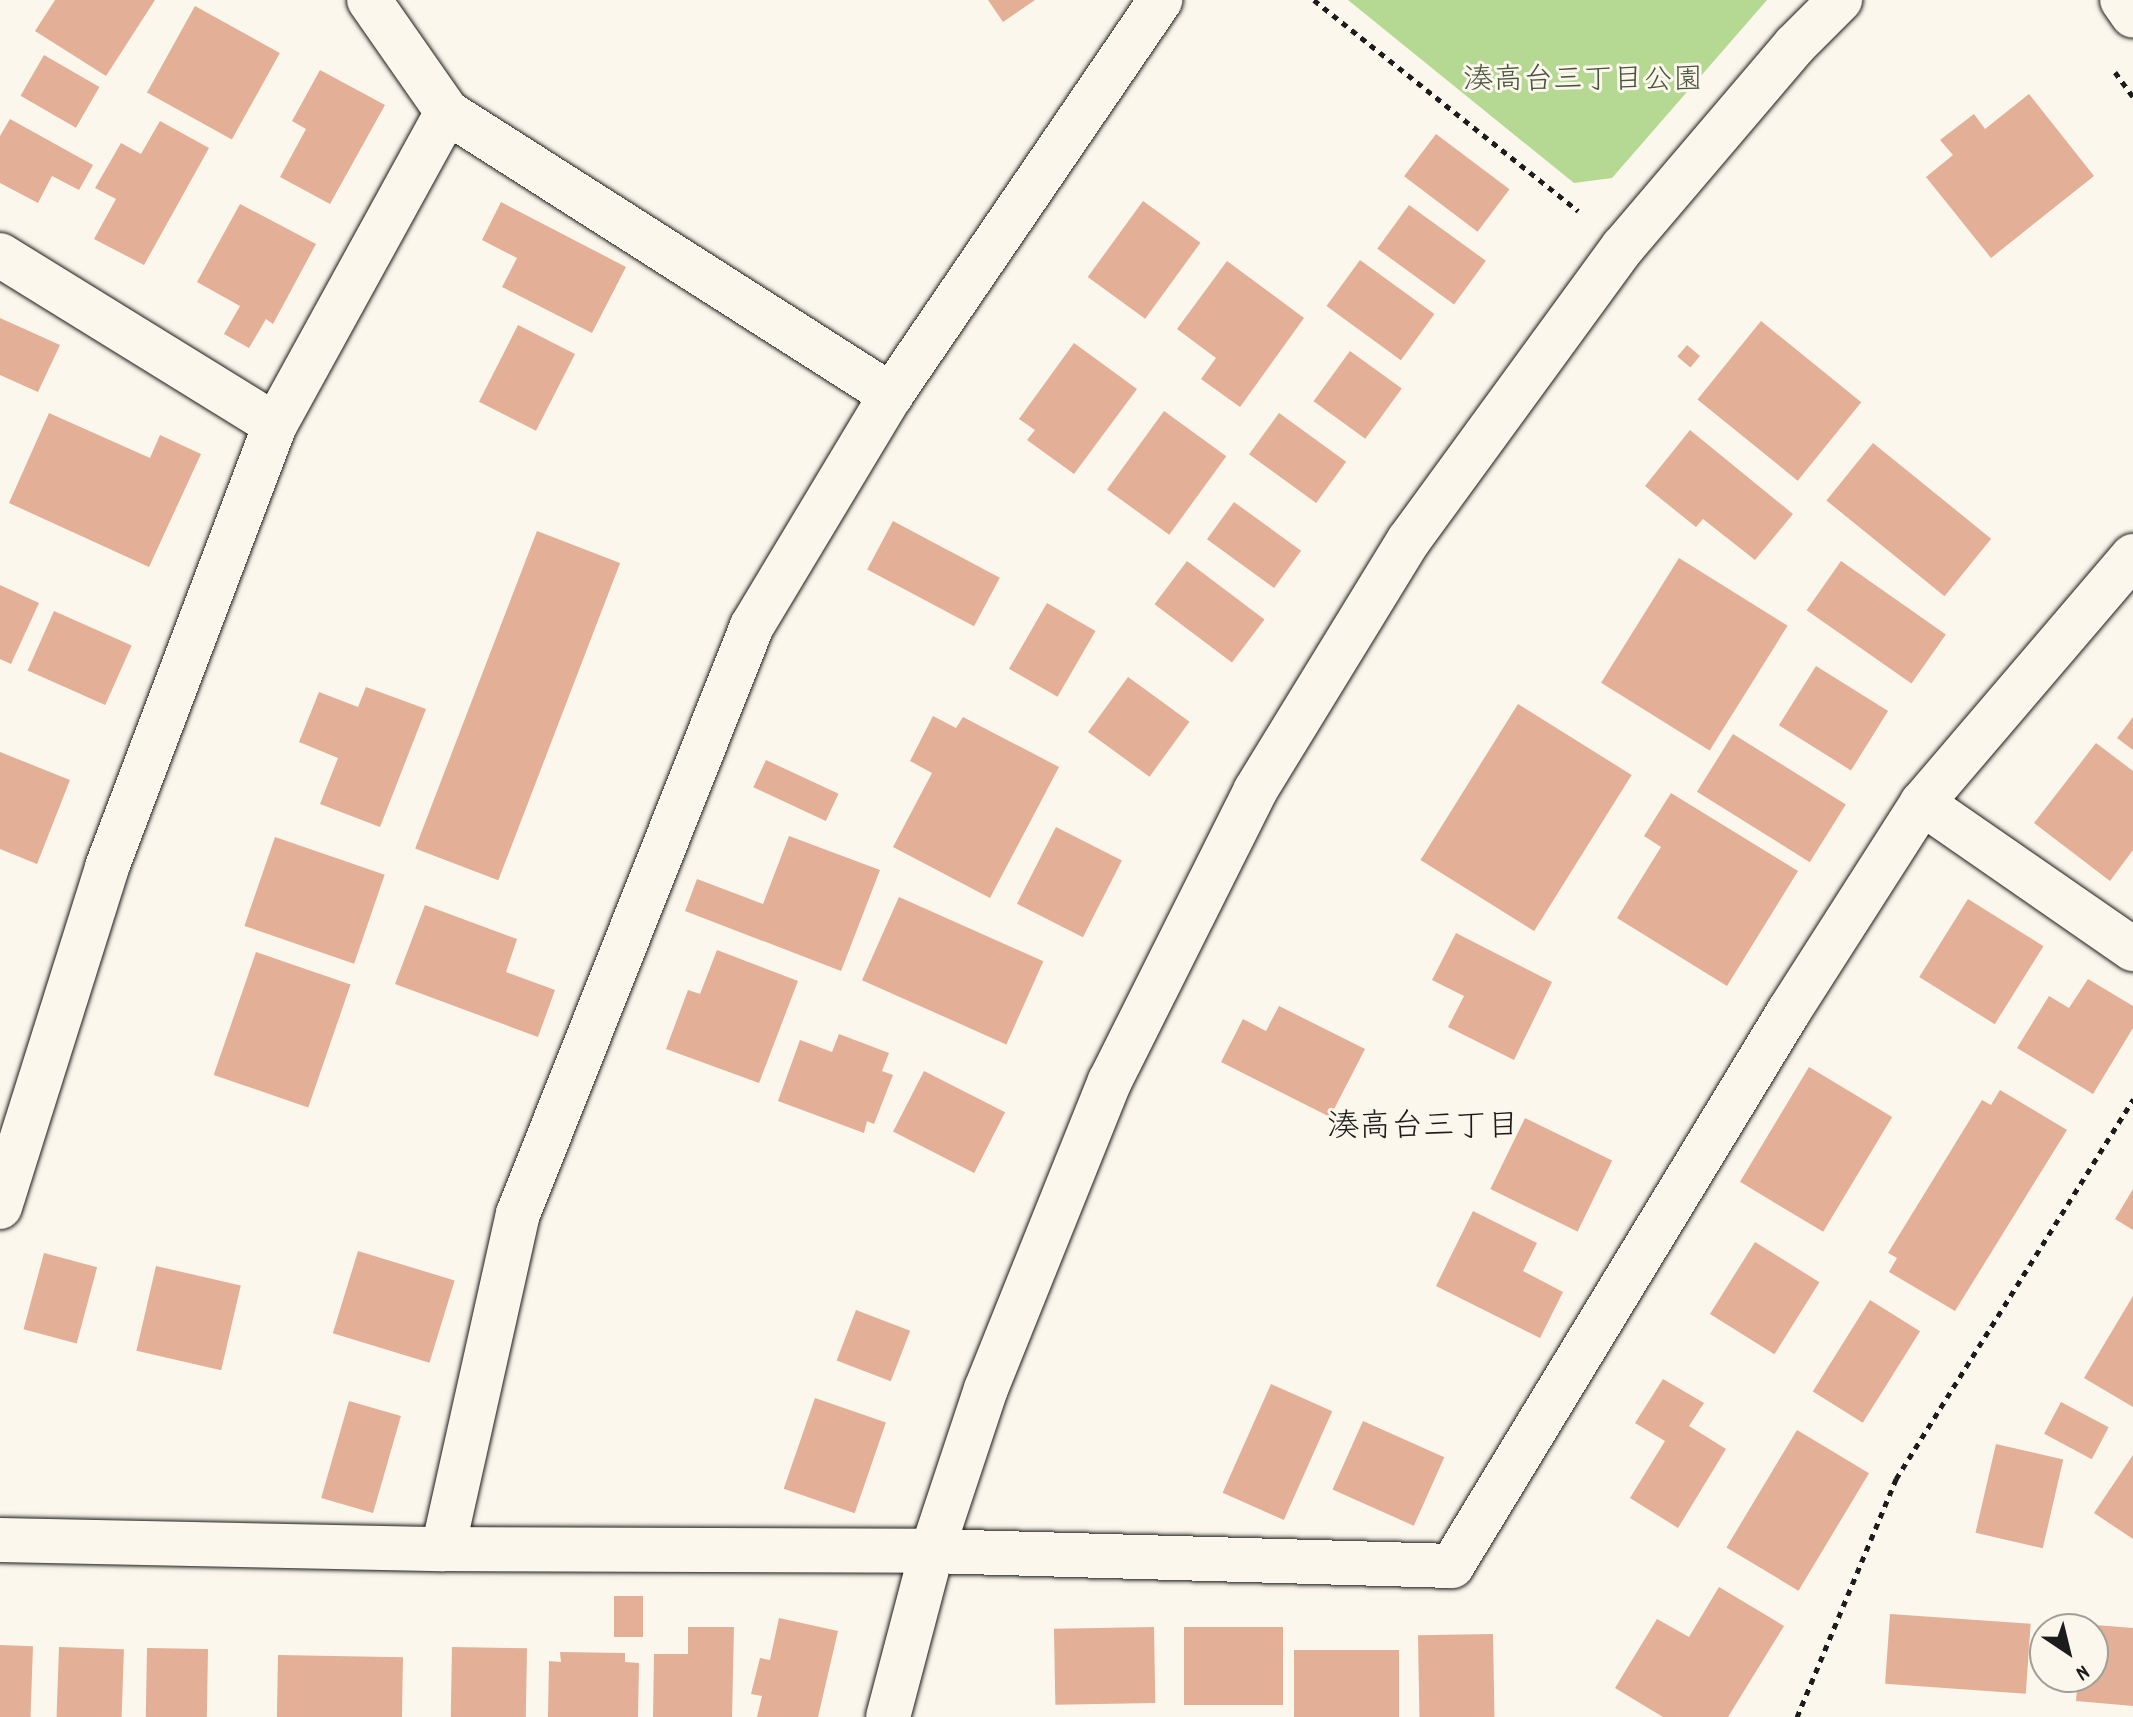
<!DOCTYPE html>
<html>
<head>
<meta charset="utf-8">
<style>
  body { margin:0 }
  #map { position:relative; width:2133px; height:1717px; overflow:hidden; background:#fbf7ec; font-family:Dekko,"Klee One",sans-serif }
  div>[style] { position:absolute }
  .green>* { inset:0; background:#b5d892 }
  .building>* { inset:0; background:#e3af96; transform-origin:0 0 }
  .path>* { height:5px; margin-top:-2.5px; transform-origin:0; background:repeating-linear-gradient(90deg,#1c1c1c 0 6px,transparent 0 12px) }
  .roads { filter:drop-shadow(0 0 2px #1c1c1c) drop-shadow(0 0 2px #1c1c1c) }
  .street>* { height:44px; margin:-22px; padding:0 22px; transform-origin:22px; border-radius:22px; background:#fbf7ec }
  .secondary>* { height:44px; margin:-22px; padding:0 22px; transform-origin:22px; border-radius:22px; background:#fbf7ec }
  span { translate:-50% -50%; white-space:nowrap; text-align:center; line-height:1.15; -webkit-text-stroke:6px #fbf7ec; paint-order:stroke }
  .park-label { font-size:30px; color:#4a543f }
  .neighbourhood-label { font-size:32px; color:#1c1c1c }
  .north { position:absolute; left:2029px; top:1613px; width:80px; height:80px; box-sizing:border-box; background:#fbf7ec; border:2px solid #a29f99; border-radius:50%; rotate:145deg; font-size:22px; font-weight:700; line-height:32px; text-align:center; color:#1c1c1c }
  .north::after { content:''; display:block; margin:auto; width:28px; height:36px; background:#1c1c1c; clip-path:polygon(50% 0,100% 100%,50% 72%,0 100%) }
</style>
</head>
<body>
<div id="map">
  <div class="green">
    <i style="clip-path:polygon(1348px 0,1767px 0,1612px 178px,1574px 183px)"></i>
  </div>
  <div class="building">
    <i style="clip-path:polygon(55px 0,155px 0,106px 76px,35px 31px)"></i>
    <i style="clip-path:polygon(988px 0,1035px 0,1003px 22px)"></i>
    <i style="left:195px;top:6px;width:97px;height:99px;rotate:29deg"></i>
    <i style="left:44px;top:55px;width:64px;height:47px;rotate:30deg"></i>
    <i style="clip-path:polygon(320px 70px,385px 105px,330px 204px,280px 177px,306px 129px,292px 121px)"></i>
    <i style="clip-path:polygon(2029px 94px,2094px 176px,1991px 258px,1926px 177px,1953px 155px,1940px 140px,1974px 114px,1985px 129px)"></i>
    <i style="clip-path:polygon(10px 119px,93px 165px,79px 190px,52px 176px,38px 203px,0 183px,0 136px)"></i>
    <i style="clip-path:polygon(160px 121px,209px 148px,144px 265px,94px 239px,116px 199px,95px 188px,121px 143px,141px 154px)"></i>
    <i style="left:1436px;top:134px;width:92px;height:53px;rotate:37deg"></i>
    <i style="left:1143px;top:201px;width:71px;height:94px;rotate:36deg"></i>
    <i style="clip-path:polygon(501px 202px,626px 267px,592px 333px,502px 287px,517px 258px,482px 240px)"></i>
    <i style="clip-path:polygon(240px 204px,316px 244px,273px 324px,266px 319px,249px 348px,224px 334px,240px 306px,197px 282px)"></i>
    <i style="left:1409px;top:205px;width:95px;height:54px;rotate:36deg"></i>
    <i style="left:1360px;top:260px;width:92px;height:57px;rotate:36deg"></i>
    <i style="clip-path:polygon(1227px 261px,1304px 318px,1240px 407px,1201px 379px,1216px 358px,1177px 329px)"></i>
    <i style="clip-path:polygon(0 318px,60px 345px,38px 392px,0 375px)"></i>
    <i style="left:1761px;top:321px;width:129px;height:101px;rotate:39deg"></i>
    <i style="left:518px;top:325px;width:64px;height:86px;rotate:27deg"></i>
    <i style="clip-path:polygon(1074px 343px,1137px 389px,1074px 474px,1027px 440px,1035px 430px,1019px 419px)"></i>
    <i style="left:1687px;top:345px;width:17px;height:15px;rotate:40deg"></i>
    <i style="left:1350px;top:351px;width:64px;height:62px;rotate:36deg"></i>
    <i style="left:1164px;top:411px;width:77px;height:97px;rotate:36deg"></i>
    <i style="clip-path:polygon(49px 413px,150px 458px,160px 435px,201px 454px,149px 567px,9px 503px)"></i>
    <i style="left:1279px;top:413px;width:83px;height:51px;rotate:36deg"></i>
    <i style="clip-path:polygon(1690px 430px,1793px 514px,1755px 560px,1703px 519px,1696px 527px,1645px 486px)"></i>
    <i style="left:1873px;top:443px;width:152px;height:74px;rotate:39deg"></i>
    <i style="left:1234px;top:502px;width:83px;height:46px;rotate:36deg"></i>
    <i style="left:893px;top:521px;width:121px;height:55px;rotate:28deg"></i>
    <i style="left:537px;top:531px;width:89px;height:340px;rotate:21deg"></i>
    <i style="left:1679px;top:558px;width:128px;height:147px;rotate:32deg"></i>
    <i style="left:1187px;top:561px;width:97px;height:54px;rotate:37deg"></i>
    <i style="left:1841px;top:561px;width:128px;height:60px;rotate:35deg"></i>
    <i style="clip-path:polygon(0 585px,39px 603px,11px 664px,0 659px)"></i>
    <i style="left:1047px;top:603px;width:56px;height:76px;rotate:30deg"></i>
    <i style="left:54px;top:611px;width:85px;height:65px;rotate:24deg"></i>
    <i style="left:1816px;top:666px;width:85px;height:70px;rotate:32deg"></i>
    <i style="left:1128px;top:677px;width:76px;height:68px;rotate:36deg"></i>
    <i style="clip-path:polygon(366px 687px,426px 709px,380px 827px,320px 804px,338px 758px,299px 742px,319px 692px,358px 707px)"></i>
    <i style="left:1518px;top:704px;width:134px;height:184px;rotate:32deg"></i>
    <i style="clip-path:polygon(933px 716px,956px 728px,963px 717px,1059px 767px,990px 898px,893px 847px,932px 773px,910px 761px)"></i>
    <i style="clip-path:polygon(2133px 717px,2133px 750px,2117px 738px)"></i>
    <i style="left:1733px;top:734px;width:133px;height:68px;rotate:32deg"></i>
    <i style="clip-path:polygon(2096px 743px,2133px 771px,2133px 850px,2110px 881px,2034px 823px)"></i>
    <i style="clip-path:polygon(0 752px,70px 780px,37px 864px,0 849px)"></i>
    <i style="left:766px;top:760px;width:80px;height:30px;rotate:25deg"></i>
    <i style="clip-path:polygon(1671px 793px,1798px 871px,1727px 986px,1617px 918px,1661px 847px,1644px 836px)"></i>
    <i style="left:1056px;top:827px;width:74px;height:86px;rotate:27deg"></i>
    <i style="clip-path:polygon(789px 836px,880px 870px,841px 971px,685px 911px,697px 879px,763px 904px)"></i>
    <i style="left:275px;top:837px;width:116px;height:94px;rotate:19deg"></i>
    <i style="left:899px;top:897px;width:158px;height:91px;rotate:24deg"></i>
    <i style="left:1968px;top:899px;width:89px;height:92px;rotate:32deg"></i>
    <i style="clip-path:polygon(425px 905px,517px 939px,506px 972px,555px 990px,538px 1037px,395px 984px)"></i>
    <i style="clip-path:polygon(1456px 933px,1552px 982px,1514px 1060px,1448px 1027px,1464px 996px,1432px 980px)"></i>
    <i style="clip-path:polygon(717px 950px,798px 981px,759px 1083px,666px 1049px,688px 990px,700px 994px)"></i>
    <i style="left:256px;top:952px;width:100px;height:130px;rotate:19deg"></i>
    <i style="clip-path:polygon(2088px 979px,2133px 1006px,2133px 1028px,2093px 1094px,2017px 1048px,2049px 996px,2069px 1008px)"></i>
    <i style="clip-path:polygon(1279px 1006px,1365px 1049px,1330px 1117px,1221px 1062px,1243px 1019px,1266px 1031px)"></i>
    <i style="clip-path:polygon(839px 1034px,889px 1053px,882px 1071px,893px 1075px,874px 1124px,867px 1121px,864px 1133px,778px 1101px,800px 1040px,832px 1052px)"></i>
    <i style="left:1809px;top:1067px;width:97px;height:134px;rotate:31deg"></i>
    <i style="left:924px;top:1071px;width:91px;height:68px;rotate:27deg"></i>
    <i style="clip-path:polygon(2000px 1090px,2067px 1130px,1955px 1311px,1889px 1272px,1897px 1258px,1888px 1253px,1982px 1100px,1991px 1105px)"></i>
    <i style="left:1525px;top:1118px;width:97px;height:79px;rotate:26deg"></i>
    <i style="clip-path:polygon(2133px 1189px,2133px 1230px,2115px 1219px)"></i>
    <i style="clip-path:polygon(1473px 1211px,1537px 1243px,1523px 1271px,1563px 1292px,1540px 1338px,1436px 1286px)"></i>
    <i style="left:1755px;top:1242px;width:76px;height:85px;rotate:32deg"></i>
    <i style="left:358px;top:1251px;width:101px;height:86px;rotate:17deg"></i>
    <i style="left:44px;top:1253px;width:55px;height:79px;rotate:15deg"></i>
    <i style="left:156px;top:1266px;width:87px;height:87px;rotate:13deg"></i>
    <i style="clip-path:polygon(2133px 1296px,2133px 1407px,2084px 1378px)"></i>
    <i style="left:1870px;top:1300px;width:59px;height:108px;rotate:32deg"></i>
    <i style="left:856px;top:1310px;width:58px;height:54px;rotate:21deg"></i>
    <i style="clip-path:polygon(1663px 1379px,1704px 1403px,1689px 1426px,1726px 1449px,1678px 1528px,1630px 1498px,1665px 1441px,1635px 1423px)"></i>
    <i style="left:1271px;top:1384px;width:67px;height:119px;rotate:24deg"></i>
    <i style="left:815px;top:1398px;width:75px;height:96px;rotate:19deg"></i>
    <i style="left:349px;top:1401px;width:54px;height:101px;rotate:16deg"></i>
    <i style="left:2061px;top:1402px;width:54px;height:36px;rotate:28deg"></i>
    <i style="left:1363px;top:1421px;width:89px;height:75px;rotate:24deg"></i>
    <i style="left:1797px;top:1430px;width:84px;height:137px;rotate:31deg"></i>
    <i style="left:1996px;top:1444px;width:69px;height:91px;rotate:13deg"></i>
    <i style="clip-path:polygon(2133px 1455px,2133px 1539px,2094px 1513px)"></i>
    <i style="clip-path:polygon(1719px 1587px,1784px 1626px,1728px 1717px,1663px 1717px,1615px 1688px,1657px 1619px,1689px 1637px)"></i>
    <i style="left:614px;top:1596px;width:29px;height:41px"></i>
    <i style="left:1890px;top:1614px;width:141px;height:70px;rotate:4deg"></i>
    <i style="clip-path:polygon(779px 1618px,838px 1631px,818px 1717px,757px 1717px,762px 1696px,751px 1694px,760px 1658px,770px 1660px)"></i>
    <i style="clip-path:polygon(2082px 1624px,2133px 1628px,2133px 1706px,2076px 1701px,2078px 1677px,2093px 1677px,2093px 1629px,2082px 1629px)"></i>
    <i style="clip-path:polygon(688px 1627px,734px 1627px,732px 1717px,653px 1717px,654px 1654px,688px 1654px)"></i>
    <i style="left:1154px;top:1627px;width:76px;height:100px;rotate:89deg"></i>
    <i style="left:1283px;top:1627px;width:78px;height:99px;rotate:90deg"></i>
    <i style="left:1493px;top:1634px;width:83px;height:75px;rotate:89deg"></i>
    <i style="left:0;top:1645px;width:33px;height:72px;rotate:2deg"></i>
    <i style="left:59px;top:1647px;width:65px;height:70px;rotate:2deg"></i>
    <i style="left:452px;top:1647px;width:75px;height:70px;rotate:1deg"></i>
    <i style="left:147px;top:1648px;width:61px;height:69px;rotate:1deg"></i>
    <i style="left:1399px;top:1650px;width:67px;height:105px;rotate:90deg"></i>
    <i style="clip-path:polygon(560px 1652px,625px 1653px,625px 1662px,639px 1663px,638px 1717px,548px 1717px,549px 1661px,561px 1662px)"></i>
    <i style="left:278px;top:1655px;width:125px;height:62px;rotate:1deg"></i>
  </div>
  <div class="path">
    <i style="left:1314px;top:0;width:338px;rotate:38.6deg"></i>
    <i style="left:2115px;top:72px;width:31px;rotate:54deg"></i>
    <i style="left:1797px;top:1717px;width:258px;rotate:-67.4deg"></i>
    <i style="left:1896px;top:1479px;width:448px;rotate:-58deg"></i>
  </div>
  <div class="roads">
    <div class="street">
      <i style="left:369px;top:0;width:136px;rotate:55.1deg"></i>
      <i style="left:447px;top:112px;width:527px;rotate:32.51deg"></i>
      <i style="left:2122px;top:0;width:19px;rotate:55deg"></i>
      <i style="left:0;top:255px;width:323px;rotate:31.7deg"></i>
      <i style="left:1922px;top:803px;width:257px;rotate:34.7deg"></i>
      <i style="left:0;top:1207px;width:356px;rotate:-72.5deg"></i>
      <i style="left:107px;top:867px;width:473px;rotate:-69.2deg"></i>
      <i style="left:275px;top:425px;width:357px;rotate:-61.2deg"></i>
      <i style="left:0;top:1540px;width:443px;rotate:1.2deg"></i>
      <i style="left:443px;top:1549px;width:489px;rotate:0.2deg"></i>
      <i style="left:932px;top:1551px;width:520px;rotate:1.65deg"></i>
      <i style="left:1452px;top:1566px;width:649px;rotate:-58.73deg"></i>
      <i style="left:1789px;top:1011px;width:247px;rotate:-57.4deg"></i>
      <i style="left:1922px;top:803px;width:325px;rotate:-49.5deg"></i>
      <i style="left:443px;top:1549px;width:343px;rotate:-77.4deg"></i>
      <i style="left:518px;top:1214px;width:633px;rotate:-68.3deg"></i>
      <i style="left:752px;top:626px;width:270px;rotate:-59deg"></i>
      <i style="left:891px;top:395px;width:478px;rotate:-55.7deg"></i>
    </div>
    <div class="secondary">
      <i style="left:888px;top:1717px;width:172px;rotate:-75.2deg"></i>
      <i style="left:932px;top:1551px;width:171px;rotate:-71.6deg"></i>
      <i style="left:986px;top:1389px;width:332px;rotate:-68.1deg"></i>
      <i style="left:1110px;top:1081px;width:324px;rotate:-63.4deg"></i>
      <i style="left:1255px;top:791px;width:294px;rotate:-58.5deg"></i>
      <i style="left:1409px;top:540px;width:363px;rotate:-53.9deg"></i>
      <i style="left:1623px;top:247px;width:265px;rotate:-49.6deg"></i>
      <i style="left:1795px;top:45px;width:64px;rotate:-45deg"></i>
    </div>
  </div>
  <div class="park-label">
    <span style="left:1583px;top:83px">湊高台三丁目公園</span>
  </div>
  <div class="neighbourhood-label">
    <span style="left:1423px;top:1129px">湊高台三丁目</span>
  </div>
  <div class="north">N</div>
</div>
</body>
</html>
